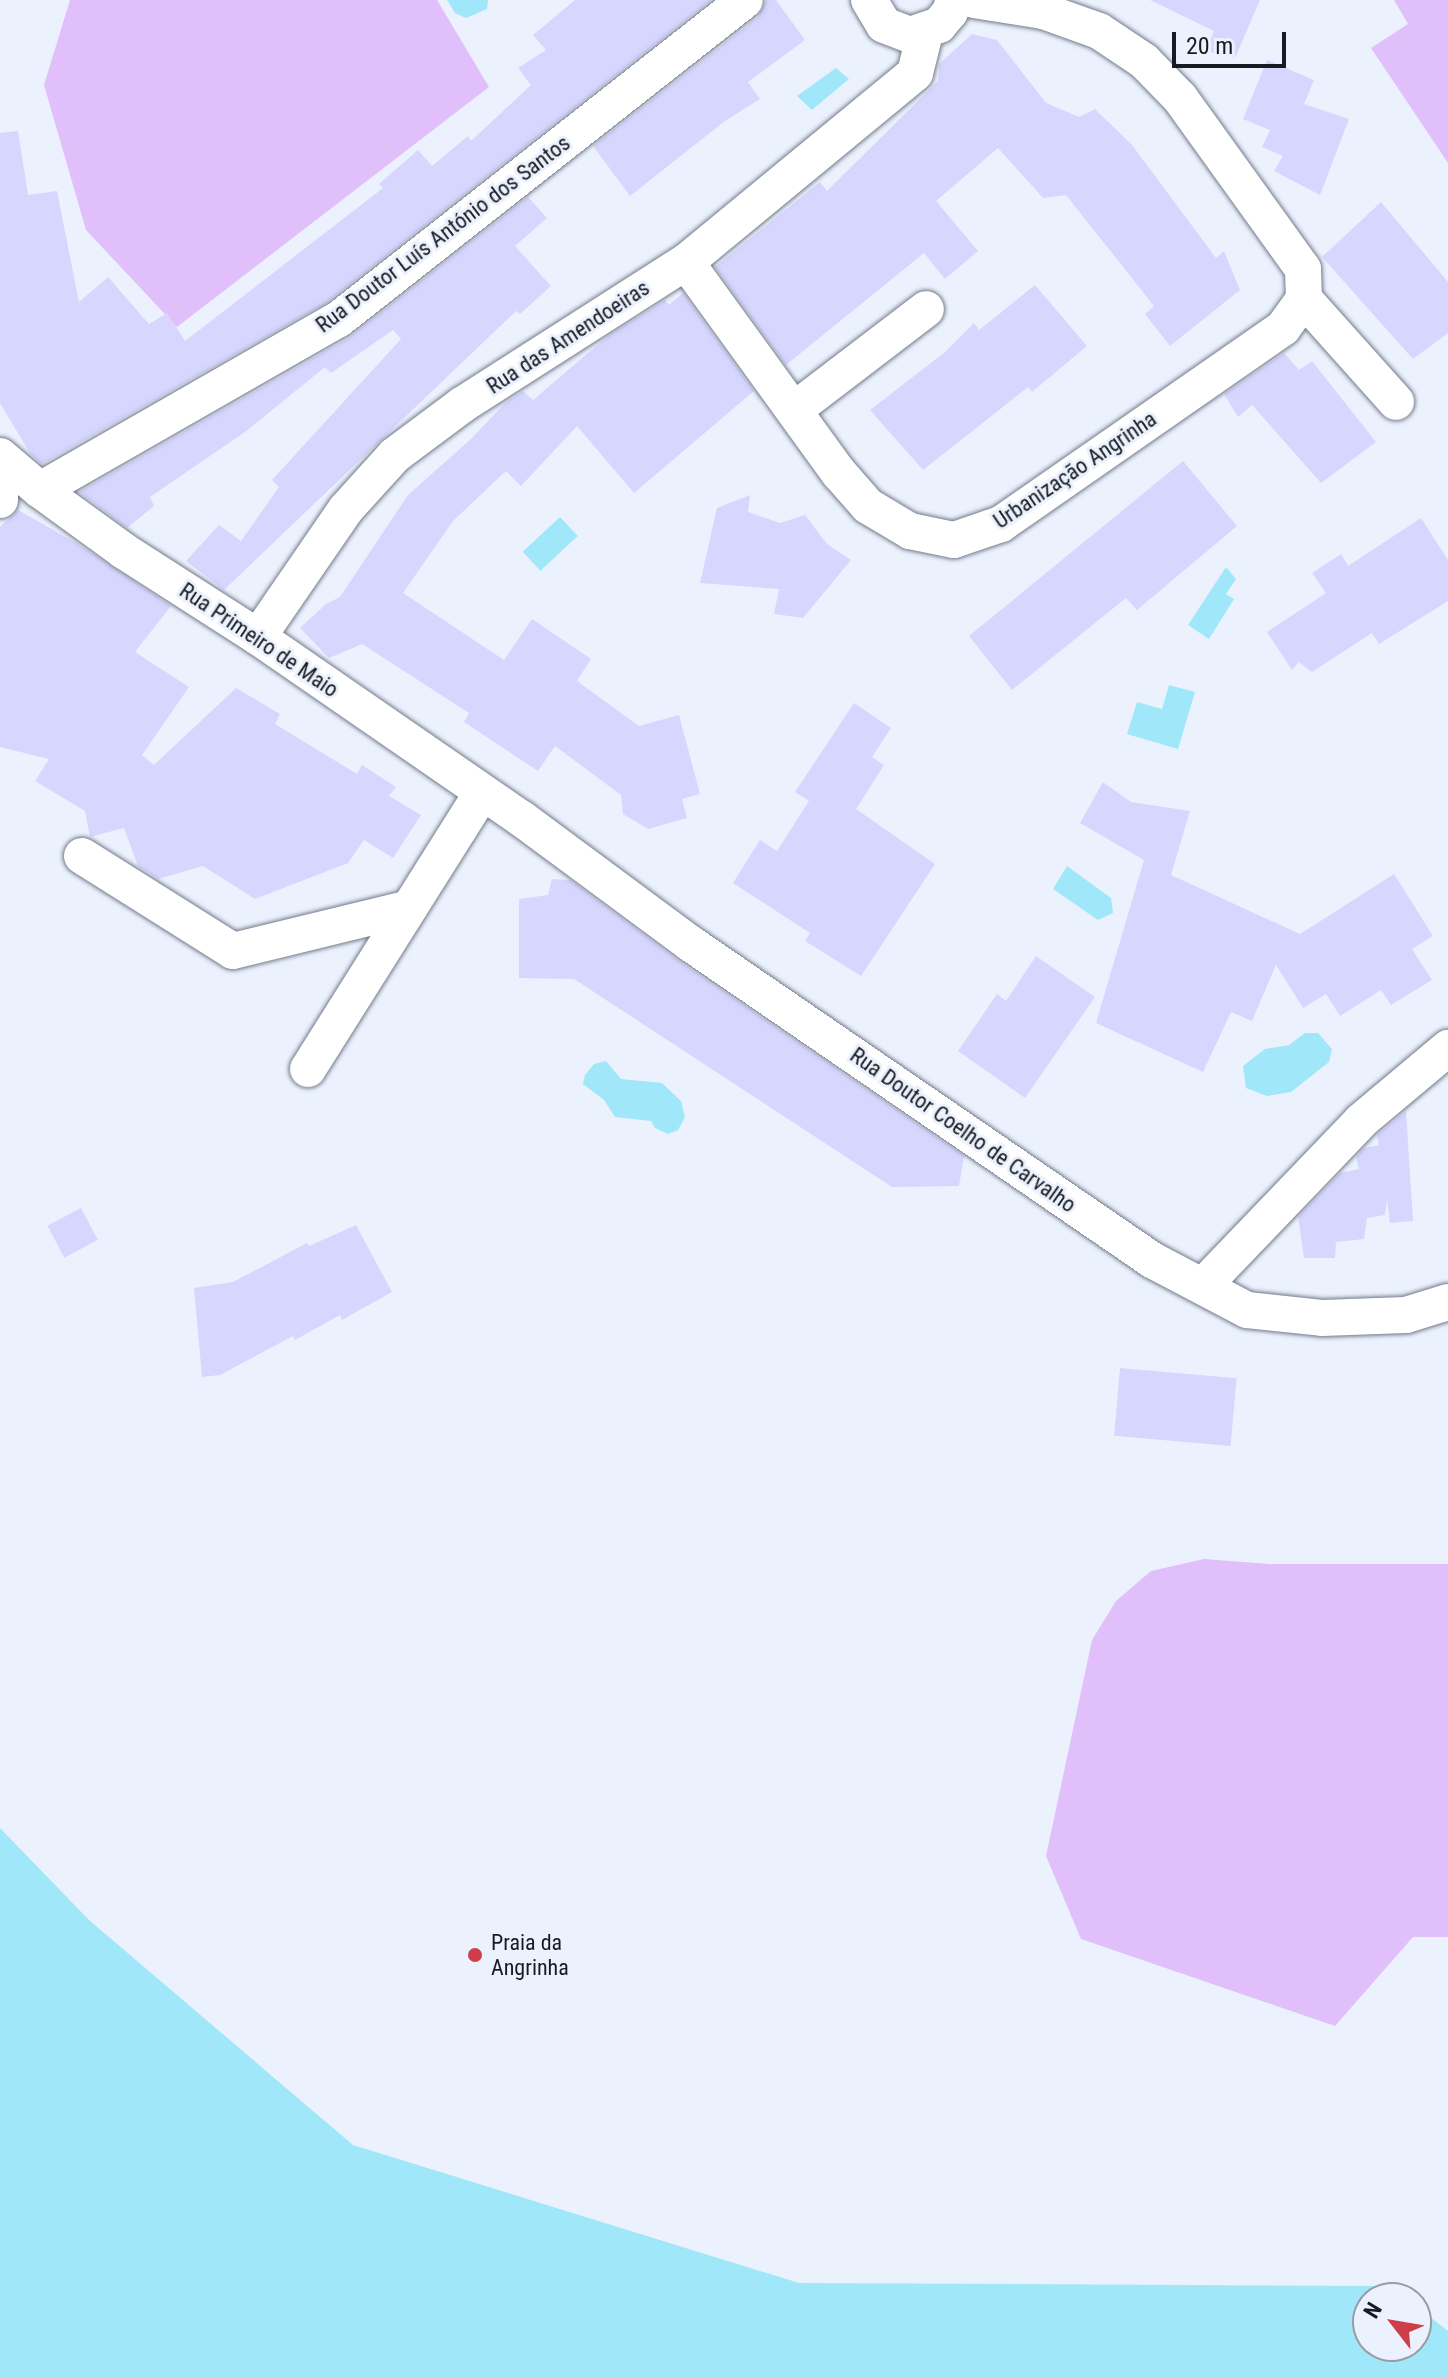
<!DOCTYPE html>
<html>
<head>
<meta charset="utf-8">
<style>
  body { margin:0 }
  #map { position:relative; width:1448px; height:2378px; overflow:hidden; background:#ecf2fd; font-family:"Roboto Condensed",sans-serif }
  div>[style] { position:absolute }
  .green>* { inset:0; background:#e0bffa }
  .water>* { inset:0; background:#a0e7fa; transform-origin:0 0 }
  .building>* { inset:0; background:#d7d6ff; transform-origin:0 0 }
  .roads { filter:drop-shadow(0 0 2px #727b8b) drop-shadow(0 0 2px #727b8b) }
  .minor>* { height:36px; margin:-18px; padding:0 18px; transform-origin:18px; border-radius:18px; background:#fff }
  .dots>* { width:22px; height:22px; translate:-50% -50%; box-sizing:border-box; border:4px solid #ecf2fd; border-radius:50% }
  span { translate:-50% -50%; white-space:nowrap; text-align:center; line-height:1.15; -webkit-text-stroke:6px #ecf2fd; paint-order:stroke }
  .street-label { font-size:22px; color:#171b21 }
  .poi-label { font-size:22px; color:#171b21 }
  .left { translate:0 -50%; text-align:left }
  .north { position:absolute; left:1352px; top:2282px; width:80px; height:80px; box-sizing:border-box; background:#ecf2fd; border:2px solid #979ca5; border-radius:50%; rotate:301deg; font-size:22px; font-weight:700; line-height:32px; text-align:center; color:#171b21 }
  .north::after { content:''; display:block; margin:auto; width:28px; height:36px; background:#ce3e49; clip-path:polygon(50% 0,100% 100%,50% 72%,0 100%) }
  .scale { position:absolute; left:1172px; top:32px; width:114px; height:36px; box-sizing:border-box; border:4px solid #171b21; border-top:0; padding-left:10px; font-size:24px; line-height:28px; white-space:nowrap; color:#171b21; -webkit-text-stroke:6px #ecf2fd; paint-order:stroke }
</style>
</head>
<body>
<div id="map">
  <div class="green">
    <i style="clip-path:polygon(70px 0,437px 0,489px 87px,177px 327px,86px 230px,44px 85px)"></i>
    <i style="clip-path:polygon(1394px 0,1448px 0,1448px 163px,1371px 48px,1408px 24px)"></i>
    <i style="clip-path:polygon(1204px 1559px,1269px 1564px,1448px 1564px,1448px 1937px,1413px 1937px,1335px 2026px,1081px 1939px,1046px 1856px,1092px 1640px,1116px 1601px,1151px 1571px)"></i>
  </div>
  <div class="water">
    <i style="clip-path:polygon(447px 0,488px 0,487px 9px,466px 18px,455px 13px)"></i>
    <i style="clip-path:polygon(836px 68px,849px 79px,812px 110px,797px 96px)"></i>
    <i style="left:560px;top:517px;width:26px;height:51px;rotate:47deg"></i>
    <i style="clip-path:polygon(1226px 567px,1236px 579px,1226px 594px,1234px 599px,1209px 639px,1188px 625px)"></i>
    <i style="clip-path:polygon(1169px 685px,1195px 692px,1178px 749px,1127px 734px,1137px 702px,1162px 709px)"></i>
    <i style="clip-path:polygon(1067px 866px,1111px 898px,1113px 913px,1098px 920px,1053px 889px)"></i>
    <i style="clip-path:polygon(1305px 1033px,1318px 1033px,1332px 1049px,1329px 1062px,1291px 1092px,1267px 1096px,1246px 1088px,1243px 1066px,1265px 1049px,1289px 1045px)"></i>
    <i style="clip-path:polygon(606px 1061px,621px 1079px,662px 1083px,681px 1101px,685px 1117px,678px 1130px,668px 1134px,655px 1128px,651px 1121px,615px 1117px,604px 1100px,583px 1084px,585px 1075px,594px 1064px)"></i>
    <i style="clip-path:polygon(0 1828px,89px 1920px,353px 2145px,799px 2283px,1390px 2286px,1406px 2298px,1368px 2298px,1368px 2346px,1416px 2346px,1416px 2306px,1448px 2331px,1448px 2378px,0 2378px)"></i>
  </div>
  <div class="building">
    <i style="clip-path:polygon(575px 0,711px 0,327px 302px,42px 464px,31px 455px,0 403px,0 133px,18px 131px,28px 195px,57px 191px,79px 302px,108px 277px,149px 324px,167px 313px,185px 341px,383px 188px,379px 184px,418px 150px,432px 166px,468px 136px,471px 141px,531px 85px,518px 68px,546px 50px,533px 35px)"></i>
    <i style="clip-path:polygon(766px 0,776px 0,805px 40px,748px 82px,760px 99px,725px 121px,630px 196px,593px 146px,758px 17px)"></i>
    <i style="clip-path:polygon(1150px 0,1260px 0,1235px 58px,1206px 51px,1214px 31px)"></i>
    <i style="clip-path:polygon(972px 34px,997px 40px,1046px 103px,1079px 117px,1095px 109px,1132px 145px,1216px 258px,1224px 251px,1240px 290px,1170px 346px,1145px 314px,1154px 306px,1066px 195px,1043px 198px,998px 148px,936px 201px,978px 251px,945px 279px,924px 253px,786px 365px,715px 267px,820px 182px,827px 191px,938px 81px,939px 64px)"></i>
    <i style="clip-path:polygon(1267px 60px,1314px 80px,1304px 104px,1349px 119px,1320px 195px,1274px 171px,1283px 156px,1262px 147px,1270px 130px,1243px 119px)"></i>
    <i style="clip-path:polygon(528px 197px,547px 218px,515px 246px,551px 286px,520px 314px,516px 311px,224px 590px,186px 561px,219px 525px,241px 541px,279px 487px,272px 480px,401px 339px,393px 330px,331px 373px,325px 367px,245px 432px,150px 497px,154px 506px,127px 528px,79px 492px,350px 337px)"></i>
    <i style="clip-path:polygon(1381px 202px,1448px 282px,1448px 333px,1413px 359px,1322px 257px)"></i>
    <i style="clip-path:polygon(1035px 285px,1087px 346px,1032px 392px,1028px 387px,923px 470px,870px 410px,945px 352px,974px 323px,979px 330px)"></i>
    <i style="clip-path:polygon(683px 293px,754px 391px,634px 493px,577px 426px,521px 486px,506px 471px,453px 521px,403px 593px,504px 660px,532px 619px,591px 659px,577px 681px,639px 726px,679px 715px,700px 794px,682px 799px,687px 818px,648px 829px,623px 814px,621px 795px,555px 746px,538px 771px,464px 722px,469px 713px,362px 644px,329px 658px,300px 628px,326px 604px,340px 597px,408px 495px,471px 439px,505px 403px,523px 391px,533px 400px,608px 336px,665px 300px,669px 305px)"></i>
    <i style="clip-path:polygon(1284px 353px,1299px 370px,1312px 361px,1376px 442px,1321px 483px,1252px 405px,1238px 417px,1224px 394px)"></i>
    <i style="clip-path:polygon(1183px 461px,1237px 526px,1137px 610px,1126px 598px,1012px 690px,969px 636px)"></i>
    <i style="clip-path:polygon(750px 495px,748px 512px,780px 523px,805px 515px,827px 544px,851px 560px,803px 618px,774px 614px,779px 589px,700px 583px,717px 508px)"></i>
    <i style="clip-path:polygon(18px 510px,78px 544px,171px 606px,135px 652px,189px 687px,142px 755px,154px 765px,236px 688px,280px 714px,275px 724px,357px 774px,362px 765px,396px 787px,389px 796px,421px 815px,393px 858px,364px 840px,348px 863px,255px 899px,203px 866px,158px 879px,138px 866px,124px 828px,90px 837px,85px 811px,35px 781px,49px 759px,0 747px,0 527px)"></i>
    <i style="clip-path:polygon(1421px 518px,1448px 560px,1448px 601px,1379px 644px,1372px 633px,1312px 672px,1299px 662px,1292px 670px,1267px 632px,1326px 593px,1312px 573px,1341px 554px,1348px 566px)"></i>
    <i style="clip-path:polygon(854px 703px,891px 728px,872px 757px,884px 765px,856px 809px,935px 864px,861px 976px,805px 941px,810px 933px,733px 883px,760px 840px,777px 851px,809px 801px,795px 792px)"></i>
    <i style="clip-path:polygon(1103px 782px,1131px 802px,1190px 811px,1171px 875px,1300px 934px,1394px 874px,1433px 936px,1412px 949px,1432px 980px,1391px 1005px,1381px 990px,1340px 1016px,1326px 994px,1303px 1008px,1276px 965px,1252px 1021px,1231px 1012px,1203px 1072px,1096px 1023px,1144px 860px,1080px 823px)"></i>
    <i style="clip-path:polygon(552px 879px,570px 880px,679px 961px,964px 1156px,959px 1186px,892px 1187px,574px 979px,519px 978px,519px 899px,548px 895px)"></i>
    <i style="clip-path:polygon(1036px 956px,1095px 997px,1025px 1098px,958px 1051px,997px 994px,1006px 1001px)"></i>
    <i style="clip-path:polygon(1406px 1111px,1413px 1221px,1390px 1223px,1387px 1200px,1385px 1215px,1367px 1218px,1364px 1239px,1336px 1242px,1335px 1258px,1304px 1258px,1298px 1217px,1340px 1173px,1359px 1169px,1356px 1157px,1364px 1148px,1379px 1145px,1377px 1135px)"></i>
    <i style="left:81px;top:1208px;width:36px;height:38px;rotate:62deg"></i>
    <i style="clip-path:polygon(356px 1225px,392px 1292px,342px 1320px,340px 1315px,295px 1340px,293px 1336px,220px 1375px,202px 1377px,194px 1288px,233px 1282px,307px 1243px,309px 1246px)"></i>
    <i style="left:1120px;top:1368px;width:117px;height:68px;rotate:5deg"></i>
  </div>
  <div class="roads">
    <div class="minor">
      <i style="left:869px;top:0;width:29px;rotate:59deg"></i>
      <i style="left:884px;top:25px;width:28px;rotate:21deg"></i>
      <i style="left:910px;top:35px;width:31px;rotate:-19deg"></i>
      <i style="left:939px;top:25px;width:17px;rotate:-50deg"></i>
      <i style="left:950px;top:12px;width:13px;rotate:-72deg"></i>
      <i style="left:686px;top:262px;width:261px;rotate:54.1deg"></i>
      <i style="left:839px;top:473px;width:44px;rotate:48.7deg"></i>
      <i style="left:868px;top:506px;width:49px;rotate:30.8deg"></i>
      <i style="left:910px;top:531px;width:45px;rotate:11.6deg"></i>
      <i style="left:954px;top:540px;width:50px;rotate:-18.8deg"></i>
      <i style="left:1001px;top:524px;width:343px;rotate:-34.8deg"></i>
      <i style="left:1283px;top:328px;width:36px;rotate:-54deg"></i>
      <i style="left:1304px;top:299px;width:30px;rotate:-92deg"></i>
      <i style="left:1303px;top:269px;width:211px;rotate:-125.7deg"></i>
      <i style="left:1180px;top:98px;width:52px;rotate:-134.2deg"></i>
      <i style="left:1144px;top:61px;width:54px;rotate:-146.3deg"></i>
      <i style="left:1099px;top:31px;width:59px;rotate:-160.3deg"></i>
      <i style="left:1043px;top:11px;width:70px;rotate:-170.9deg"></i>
      <i style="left:1304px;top:299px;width:138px;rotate:48.2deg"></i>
      <i style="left:794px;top:410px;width:166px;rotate:-37.4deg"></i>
      <i style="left:0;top:456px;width:52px;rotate:40.4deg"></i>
      <i style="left:40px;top:490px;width:104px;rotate:36deg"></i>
      <i style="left:124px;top:551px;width:159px;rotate:32.7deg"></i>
      <i style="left:258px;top:637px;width:321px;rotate:34.6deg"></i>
      <i style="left:522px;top:819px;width:210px;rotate:36.5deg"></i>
      <i style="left:691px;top:944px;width:559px;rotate:34.43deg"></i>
      <i style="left:1152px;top:1260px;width:107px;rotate:27.8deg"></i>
      <i style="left:1247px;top:1310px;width:75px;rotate:6.1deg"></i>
      <i style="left:1322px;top:1318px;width:84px;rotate:-2deg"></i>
      <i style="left:1406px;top:1315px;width:44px;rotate:-17.2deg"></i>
      <i style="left:0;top:487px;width:13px;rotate:90deg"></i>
      <i style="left:40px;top:490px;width:344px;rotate:-29.8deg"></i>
      <i style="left:339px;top:319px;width:516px;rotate:-38.16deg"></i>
      <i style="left:258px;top:637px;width:155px;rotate:-55.5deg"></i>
      <i style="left:346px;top:509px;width:73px;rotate:-47.8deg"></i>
      <i style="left:395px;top:455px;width:84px;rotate:-36.7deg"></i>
      <i style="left:462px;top:405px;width:266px;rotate:-32.6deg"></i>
      <i style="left:686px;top:262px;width:297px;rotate:-39.5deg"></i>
      <i style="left:915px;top:73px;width:41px;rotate:-76deg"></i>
      <i style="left:82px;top:856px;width:178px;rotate:32.2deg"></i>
      <i style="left:233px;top:951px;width:181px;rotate:-13.7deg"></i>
      <i style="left:308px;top:1069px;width:326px;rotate:-57.8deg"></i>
      <i style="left:1203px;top:1286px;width:228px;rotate:-46.2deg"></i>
      <i style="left:1361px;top:1121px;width:114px;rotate:-40deg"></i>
    </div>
  </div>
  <div class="dots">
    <i style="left:475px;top:1955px;background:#ce3e49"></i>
  </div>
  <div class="street-label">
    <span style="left:443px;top:234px;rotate:-37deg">Rua Doutor Luís António dos Santos</span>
    <span style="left:568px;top:337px;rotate:-33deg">Rua das Amendoeiras</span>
    <span style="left:1075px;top:470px;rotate:-34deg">Urbanização Angrinha</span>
    <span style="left:259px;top:640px;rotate:34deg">Rua Primeiro de Maio</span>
    <span style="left:963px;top:1130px;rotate:35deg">Rua Doutor Coelho de Carvalho</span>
  </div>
  <div class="poi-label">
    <span class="left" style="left:491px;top:1955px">Praia da<br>Angrinha</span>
  </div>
  <div class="north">N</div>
  <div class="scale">20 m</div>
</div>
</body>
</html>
